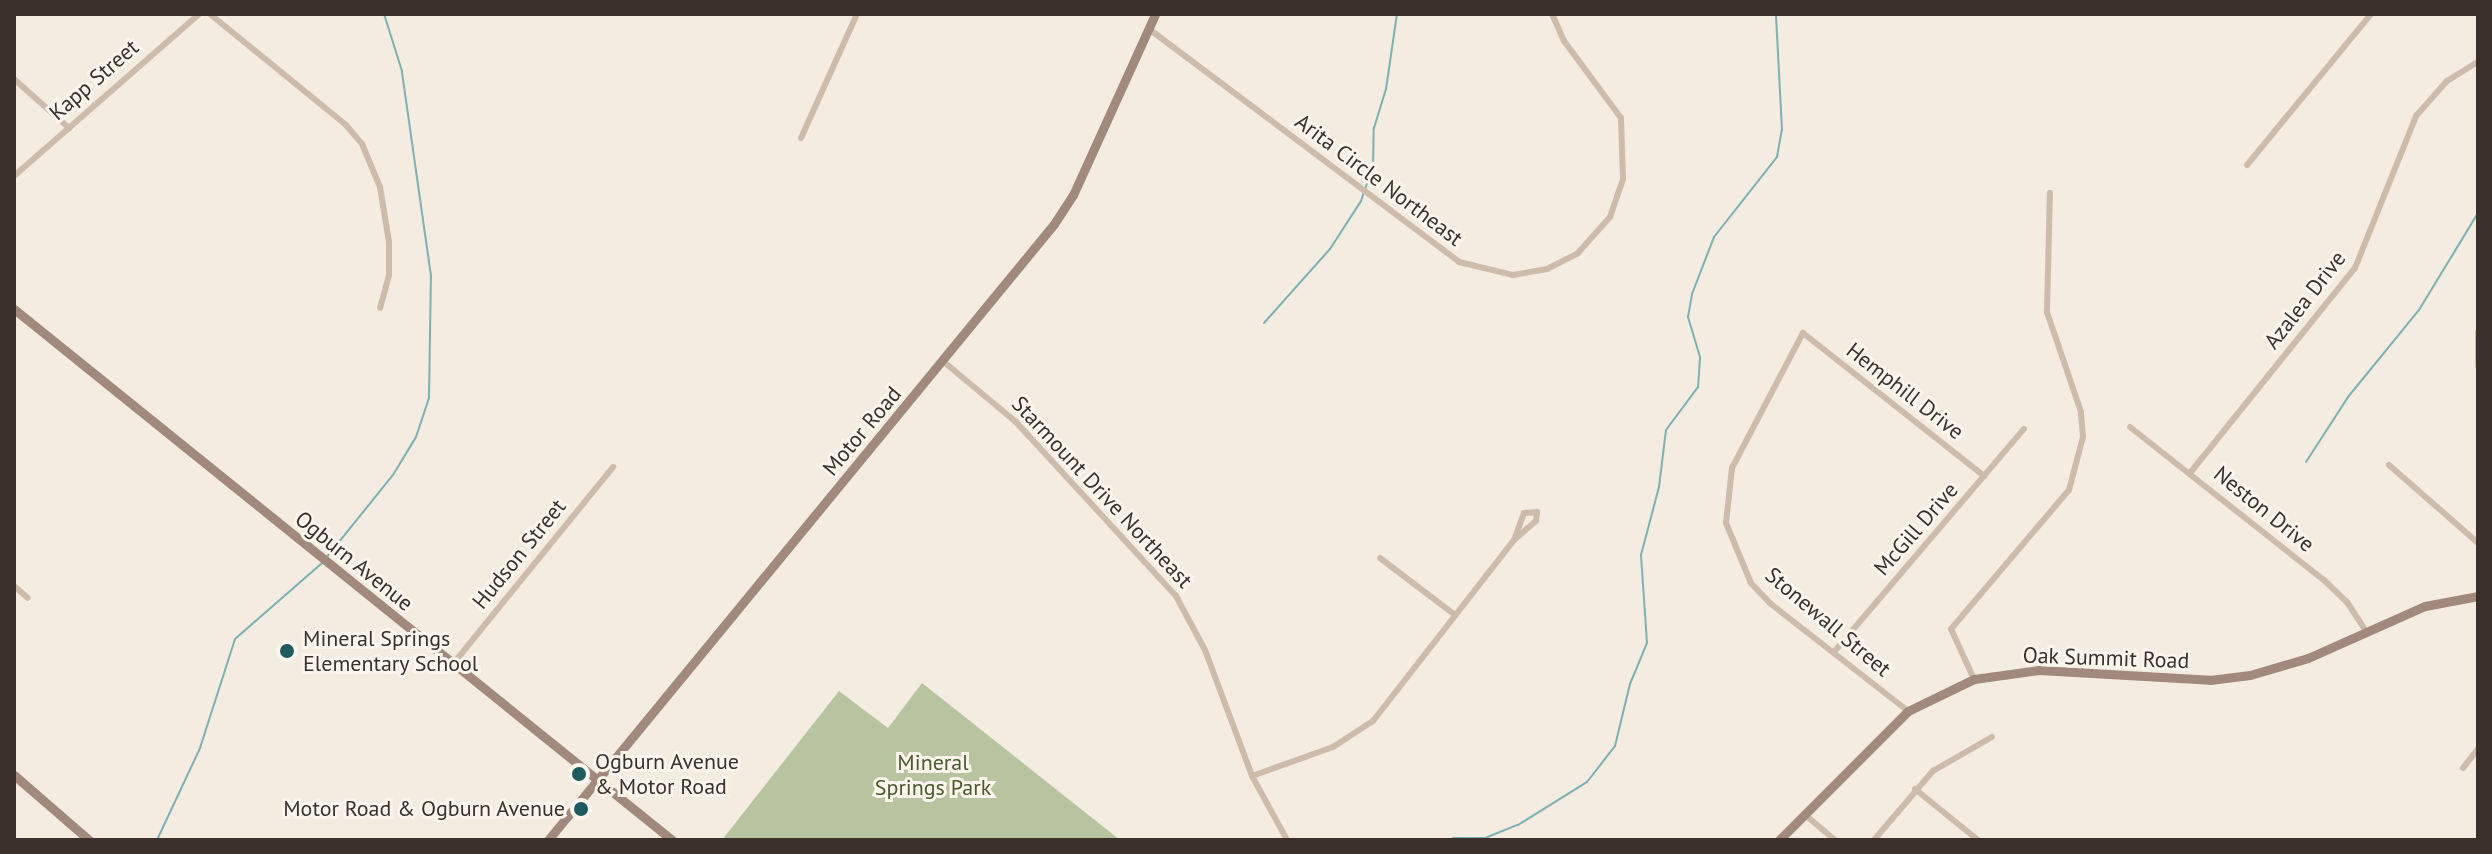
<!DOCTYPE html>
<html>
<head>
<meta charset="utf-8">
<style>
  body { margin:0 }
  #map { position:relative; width:2492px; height:854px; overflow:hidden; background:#f4ebe1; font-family:"PT Sans",sans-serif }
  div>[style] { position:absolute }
  .green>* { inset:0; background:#b8c4a0 }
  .stream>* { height:2px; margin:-1px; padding:0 1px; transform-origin:1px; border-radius:1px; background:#7fb0b2 }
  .street>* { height:6px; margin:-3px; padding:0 3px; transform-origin:3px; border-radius:3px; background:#cdbbac }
  .secondary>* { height:9px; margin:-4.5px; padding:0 4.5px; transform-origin:4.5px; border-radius:4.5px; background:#a18a7d }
  .dots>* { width:22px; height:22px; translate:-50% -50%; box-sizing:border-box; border:4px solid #fbf5ee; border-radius:50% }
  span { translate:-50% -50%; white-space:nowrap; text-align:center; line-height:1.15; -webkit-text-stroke:6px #fbf5ee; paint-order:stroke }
  .street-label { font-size:22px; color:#3b302b }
  .poi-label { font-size:22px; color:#3b302b }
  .left { translate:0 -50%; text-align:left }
  .right { translate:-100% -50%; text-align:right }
  .park-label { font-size:22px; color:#4a5a2e }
  .frame { position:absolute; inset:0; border:16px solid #3b302b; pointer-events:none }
</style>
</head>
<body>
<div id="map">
  <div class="green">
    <i style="clip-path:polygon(922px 683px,1120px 840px,722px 840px,839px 691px,888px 728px)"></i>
  </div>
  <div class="stream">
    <i style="left:1264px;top:323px;width:99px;rotate:-48.3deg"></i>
    <i style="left:1330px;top:249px;width:57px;rotate:-57.1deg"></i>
    <i style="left:1361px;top:201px;width:36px;rotate:-71deg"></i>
    <i style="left:1373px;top:167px;width:39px;rotate:-89deg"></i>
    <i style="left:1374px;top:128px;width:41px;rotate:-72.9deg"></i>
    <i style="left:1386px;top:89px;width:76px;rotate:-81.7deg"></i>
    <i style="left:2306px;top:462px;width:77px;rotate:-57.1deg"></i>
    <i style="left:2348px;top:397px;width:112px;rotate:-50.8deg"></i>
    <i style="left:2419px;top:310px;width:114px;rotate:-58.7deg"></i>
    <i style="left:326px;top:558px;width:107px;rotate:-51.1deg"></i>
    <i style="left:393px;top:475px;width:44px;rotate:-58.8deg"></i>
    <i style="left:416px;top:437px;width:41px;rotate:-71.6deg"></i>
    <i style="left:429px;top:398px;width:122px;rotate:-89.1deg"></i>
    <i style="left:431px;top:276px;width:207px;rotate:-98.1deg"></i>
    <i style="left:402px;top:71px;width:60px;rotate:-107.5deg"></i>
    <i style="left:1453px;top:838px;width:32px"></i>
    <i style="left:1485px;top:838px;width:35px;rotate:-22deg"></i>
    <i style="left:1518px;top:825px;width:81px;rotate:-31.9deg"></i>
    <i style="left:1587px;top:782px;width:46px;rotate:-52.1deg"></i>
    <i style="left:1615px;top:746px;width:64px;rotate:-76.4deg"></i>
    <i style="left:1630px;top:684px;width:44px;rotate:-67.5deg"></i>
    <i style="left:1647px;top:643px;width:88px;rotate:-93.9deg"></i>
    <i style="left:1641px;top:555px;width:70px;rotate:-75.2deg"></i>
    <i style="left:1659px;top:487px;width:57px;rotate:-83deg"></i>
    <i style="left:1666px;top:430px;width:54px;rotate:-53.3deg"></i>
    <i style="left:1698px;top:387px;width:30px;rotate:-86deg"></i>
    <i style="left:1700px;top:357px;width:42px;rotate:-106.7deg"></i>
    <i style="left:1688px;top:317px;width:23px;rotate:-80deg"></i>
    <i style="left:1692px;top:294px;width:61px;rotate:-68.9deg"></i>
    <i style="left:1714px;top:237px;width:102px;rotate:-51.8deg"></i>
    <i style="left:1777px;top:157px;width:27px;rotate:-80deg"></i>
    <i style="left:1782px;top:130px;width:116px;rotate:-93deg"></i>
    <i style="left:157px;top:840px;width:102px;rotate:-64.9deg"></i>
    <i style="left:200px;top:748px;width:114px;rotate:-72.2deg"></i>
    <i style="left:235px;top:639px;width:116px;rotate:-41.1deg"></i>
  </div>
  <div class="street">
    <i style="left:210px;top:14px;width:176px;rotate:39.2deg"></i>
    <i style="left:346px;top:125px;width:25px;rotate:50deg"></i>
    <i style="left:362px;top:144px;width:47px;rotate:67.3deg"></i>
    <i style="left:380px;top:187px;width:56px;rotate:80.7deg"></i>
    <i style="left:389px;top:242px;width:33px;rotate:90deg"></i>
    <i style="left:389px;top:275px;width:34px;rotate:105deg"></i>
    <i style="left:1149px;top:29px;width:388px;rotate:36.9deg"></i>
    <i style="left:1459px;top:262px;width:56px;rotate:13.5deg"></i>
    <i style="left:1513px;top:275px;width:35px;rotate:-10deg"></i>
    <i style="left:1547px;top:269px;width:34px;rotate:-27deg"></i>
    <i style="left:1577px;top:254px;width:50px;rotate:-48.3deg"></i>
    <i style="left:1610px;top:217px;width:40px;rotate:-71.1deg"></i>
    <i style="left:1623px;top:179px;width:61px;rotate:-91.9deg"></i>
    <i style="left:1621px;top:118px;width:96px;rotate:-126.5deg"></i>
    <i style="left:1564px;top:41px;width:30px;rotate:-114deg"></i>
    <i style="left:14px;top:79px;width:74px;rotate:41.7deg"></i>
    <i style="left:801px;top:138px;width:136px;rotate:-65.7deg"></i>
    <i style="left:2247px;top:165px;width:195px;rotate:-50.6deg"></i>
    <i style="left:14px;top:176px;width:246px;rotate:-41.2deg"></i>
    <i style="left:2478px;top:332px;width:34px;rotate:90deg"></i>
    <i style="left:944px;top:362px;width:94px;rotate:39.8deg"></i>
    <i style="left:1016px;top:422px;width:236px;rotate:47.4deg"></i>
    <i style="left:1176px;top:596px;width:61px;rotate:61.8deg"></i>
    <i style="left:1205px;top:650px;width:134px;rotate:69.5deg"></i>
    <i style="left:1252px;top:776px;width:73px;rotate:61.3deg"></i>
    <i style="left:2130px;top:427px;width:247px;rotate:38.3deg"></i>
    <i style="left:2324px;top:580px;width:32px;rotate:44deg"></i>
    <i style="left:2347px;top:602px;width:33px;rotate:57deg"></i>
    <i style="left:2389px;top:465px;width:118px;rotate:41.2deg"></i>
    <i style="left:2190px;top:473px;width:263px;rotate:-51.2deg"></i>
    <i style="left:2355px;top:268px;width:164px;rotate:-68.1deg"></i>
    <i style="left:2416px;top:116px;width:47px;rotate:-48.5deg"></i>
    <i style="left:2447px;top:81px;width:36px;rotate:-32deg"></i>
    <i style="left:1380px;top:558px;width:94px;rotate:37.2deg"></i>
    <i style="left:14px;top:586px;width:18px;rotate:41deg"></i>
    <i style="left:1834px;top:652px;width:293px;rotate:-49.6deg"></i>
    <i style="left:453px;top:664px;width:254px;rotate:-50.9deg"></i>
    <i style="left:1974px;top:679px;width:55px;rotate:-114.7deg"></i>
    <i style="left:1951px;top:629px;width:182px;rotate:-49.7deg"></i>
    <i style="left:2069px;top:490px;width:55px;rotate:-75.2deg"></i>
    <i style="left:2083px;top:437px;width:25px;rotate:-95deg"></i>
    <i style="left:2081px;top:412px;width:106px;rotate:-108.8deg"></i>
    <i style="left:2047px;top:312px;width:119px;rotate:-88.6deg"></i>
    <i style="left:1908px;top:711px;width:175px;rotate:-142deg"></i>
    <i style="left:1770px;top:603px;width:28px;rotate:-134deg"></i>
    <i style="left:1751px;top:583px;width:65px;rotate:-112.6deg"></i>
    <i style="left:1726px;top:523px;width:55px;rotate:-83.8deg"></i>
    <i style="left:1732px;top:468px;width:153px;rotate:-62.3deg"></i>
    <i style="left:1803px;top:333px;width:231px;rotate:38.3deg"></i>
    <i style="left:2463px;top:768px;width:24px;rotate:-52deg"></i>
    <i style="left:1252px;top:776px;width:86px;rotate:-19.7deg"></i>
    <i style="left:1333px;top:747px;width:48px;rotate:-33deg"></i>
    <i style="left:1373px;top:721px;width:229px;rotate:-52.1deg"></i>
    <i style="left:1514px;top:540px;width:29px;rotate:-41deg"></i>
    <i style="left:1536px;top:521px;width:9px;rotate:-84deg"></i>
    <i style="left:1537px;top:512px;width:13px;rotate:176deg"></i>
    <i style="left:1524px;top:513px;width:29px;rotate:110deg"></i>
    <i style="left:1915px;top:789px;width:81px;rotate:39deg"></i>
    <i style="left:1804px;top:814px;width:40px;rotate:40deg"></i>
    <i style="left:1874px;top:840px;width:91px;rotate:-49.5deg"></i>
    <i style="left:1933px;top:771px;width:68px;rotate:-30deg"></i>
  </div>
  <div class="secondary">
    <i style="left:14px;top:309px;width:846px;rotate:38.9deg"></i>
    <i style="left:14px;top:775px;width:99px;rotate:40.9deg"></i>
    <i style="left:548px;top:840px;width:797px;rotate:-50.6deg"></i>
    <i style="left:1054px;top:224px;width:35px;rotate:-57deg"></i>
    <i style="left:1073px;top:195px;width:199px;rotate:-65.6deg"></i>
    <i style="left:1779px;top:840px;width:182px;rotate:-45deg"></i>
    <i style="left:1908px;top:711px;width:73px;rotate:-25.9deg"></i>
    <i style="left:1974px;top:679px;width:66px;rotate:-7.9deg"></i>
    <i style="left:2039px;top:670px;width:171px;rotate:3.3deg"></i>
    <i style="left:2210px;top:680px;width:40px;rotate:-7.1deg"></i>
    <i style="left:2250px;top:675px;width:60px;rotate:-16.3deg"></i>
    <i style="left:2308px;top:658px;width:128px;rotate:-24deg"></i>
    <i style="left:2425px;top:606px;width:54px;rotate:-10.7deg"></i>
  </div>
  <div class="dots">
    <i style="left:287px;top:651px;background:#1f5a5e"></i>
    <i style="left:579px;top:774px;background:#1f5a5e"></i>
    <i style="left:581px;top:809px;background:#1f5a5e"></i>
  </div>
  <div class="street-label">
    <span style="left:94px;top:80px;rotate:-41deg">Kapp Street</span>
    <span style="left:1379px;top:180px;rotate:37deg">Arita Circle Northeast</span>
    <span style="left:2305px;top:300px;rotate:-52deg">Azalea Drive</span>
    <span style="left:1905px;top:391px;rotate:38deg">Hemphill Drive</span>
    <span style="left:862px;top:431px;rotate:-50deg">Motor Road</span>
    <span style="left:1102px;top:492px;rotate:47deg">Starmount Drive Northeast</span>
    <span style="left:2264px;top:509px;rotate:39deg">Neston Drive</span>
    <span style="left:1916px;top:529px;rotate:-49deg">McGill Drive</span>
    <span style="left:519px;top:554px;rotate:-51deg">Hudson Street</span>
    <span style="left:354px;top:561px;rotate:39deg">Ogburn Avenue</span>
    <span style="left:1828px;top:622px;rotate:40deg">Stonewall Street</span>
    <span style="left:2106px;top:658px;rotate:2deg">Oak Summit Road</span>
  </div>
  <div class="poi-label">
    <span class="left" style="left:303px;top:651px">Mineral Springs<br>Elementary School</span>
    <span class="left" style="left:595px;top:774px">Ogburn Avenue<br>&amp; Motor Road</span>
    <span class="right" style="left:565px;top:809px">Motor Road &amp; Ogburn Avenue</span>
  </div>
  <div class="park-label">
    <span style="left:933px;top:775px">Mineral<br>Springs Park</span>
  </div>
  <div class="frame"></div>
</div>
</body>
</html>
